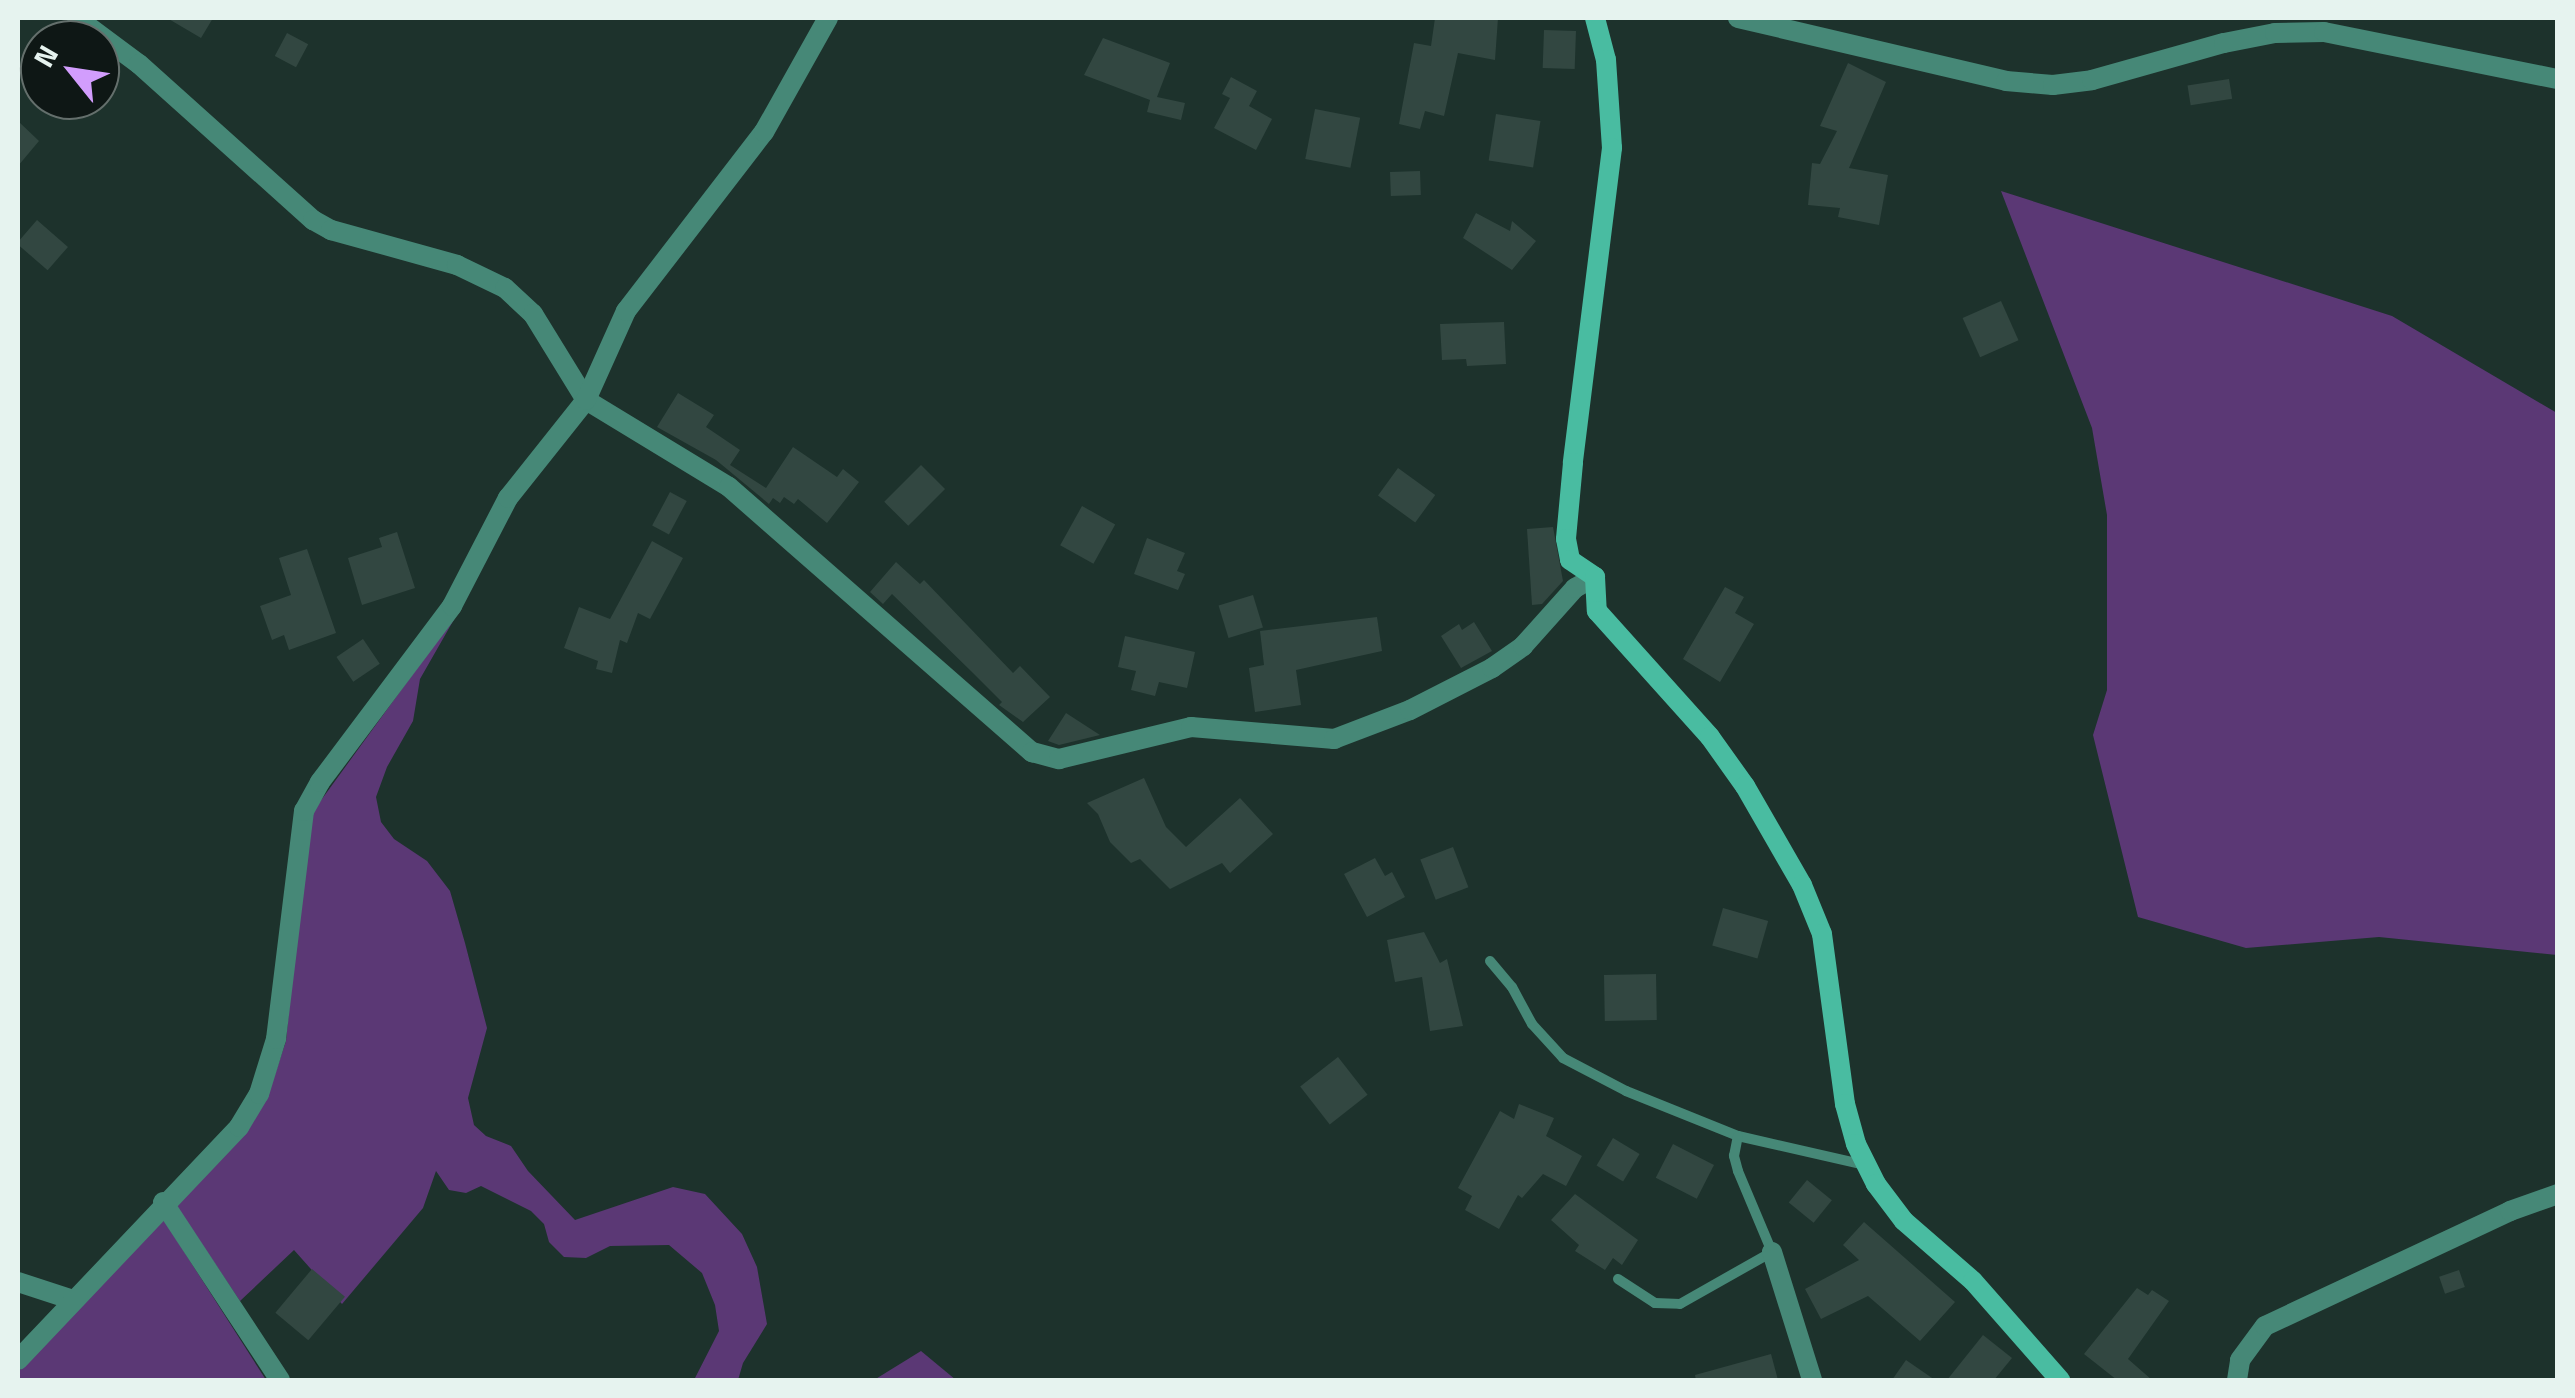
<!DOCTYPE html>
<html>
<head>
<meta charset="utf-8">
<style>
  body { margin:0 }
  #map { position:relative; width:2575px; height:1398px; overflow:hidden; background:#1d322c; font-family:"Titillium Web",sans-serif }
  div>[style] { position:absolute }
  .green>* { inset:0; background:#5b3875 }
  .building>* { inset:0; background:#324741; transform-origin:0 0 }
  .service>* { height:10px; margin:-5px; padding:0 5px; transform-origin:5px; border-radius:5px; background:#468877 }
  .minor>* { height:20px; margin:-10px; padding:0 10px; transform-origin:10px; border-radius:10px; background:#468877 }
  .tertiary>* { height:20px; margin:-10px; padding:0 10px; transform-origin:10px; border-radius:10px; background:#468877 }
  .secondary>* { height:20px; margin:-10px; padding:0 10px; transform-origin:10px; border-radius:10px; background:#49bca1 }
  span { translate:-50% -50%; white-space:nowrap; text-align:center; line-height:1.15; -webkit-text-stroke:8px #0e1715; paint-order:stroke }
  .frame { position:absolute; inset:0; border:20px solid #e6f3ef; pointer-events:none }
  .north { position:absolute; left:20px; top:20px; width:100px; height:100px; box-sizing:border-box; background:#0e1715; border:2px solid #646f6c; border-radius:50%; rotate:300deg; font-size:28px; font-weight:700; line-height:40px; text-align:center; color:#e6f3ef }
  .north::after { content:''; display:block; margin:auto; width:35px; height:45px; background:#d29dfd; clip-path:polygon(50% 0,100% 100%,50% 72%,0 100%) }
</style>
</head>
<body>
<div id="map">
  <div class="green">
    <i style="clip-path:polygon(2001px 191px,2392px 316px,2557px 413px,2557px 955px,2379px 937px,2246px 948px,2138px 917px,2093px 735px,2107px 690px,2107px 515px,2092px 428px)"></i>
    <i style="clip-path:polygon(460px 609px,420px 679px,413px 721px,387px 767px,376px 797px,381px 822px,394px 839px,427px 861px,450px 891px,465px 943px,487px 1028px,468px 1098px,474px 1125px,486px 1136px,511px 1146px,528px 1171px,575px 1220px,673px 1187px,705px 1194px,742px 1234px,757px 1267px,767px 1324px,743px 1363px,738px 1380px,694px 1380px,719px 1331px,715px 1305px,702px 1273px,669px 1245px,610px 1246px,586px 1258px,564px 1257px,549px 1242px,544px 1224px,531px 1211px,481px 1186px,466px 1193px,449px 1190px,436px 1171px,423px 1208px,342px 1304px,294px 1250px,240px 1301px,175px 1204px,267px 1098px,286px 1041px,305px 846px,314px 810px)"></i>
    <i style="clip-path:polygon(162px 1217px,266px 1380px,18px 1380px,18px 1372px)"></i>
    <i style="clip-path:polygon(921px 1351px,956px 1380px,874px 1380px)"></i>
  </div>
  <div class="building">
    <i style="clip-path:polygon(167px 18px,213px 18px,201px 38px)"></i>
    <i style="clip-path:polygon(1435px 18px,1498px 18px,1495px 60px,1458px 53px,1444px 116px,1425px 111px,1420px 129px,1399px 124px,1414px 43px,1431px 46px)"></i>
    <i style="left:1544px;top:30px;width:32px;height:38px;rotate:2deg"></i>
    <i style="left:287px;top:33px;width:24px;height:26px;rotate:28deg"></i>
    <i style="clip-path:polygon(1103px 38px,1170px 63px,1157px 97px,1185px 103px,1181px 120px,1147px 112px,1150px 100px,1084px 75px)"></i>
    <i style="clip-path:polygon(1848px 63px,1886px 82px,1849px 168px,1888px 175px,1879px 225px,1838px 217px,1840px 208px,1808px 205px,1812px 163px,1820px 164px,1837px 131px,1820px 126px)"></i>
    <i style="clip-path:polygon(1231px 77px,1257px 91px,1249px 106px,1272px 119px,1256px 150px,1214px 128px,1230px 98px,1222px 94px)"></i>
    <i style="left:2229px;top:79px;width:20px;height:42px;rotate:81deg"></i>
    <i style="left:1315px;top:109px;width:46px;height:51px;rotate:11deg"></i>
    <i style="left:1496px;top:114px;width:45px;height:47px;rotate:9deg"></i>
    <i style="clip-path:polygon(18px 121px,39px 141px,18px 166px)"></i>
    <i style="left:1420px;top:171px;width:24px;height:30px;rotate:88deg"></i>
    <i style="clip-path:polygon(1476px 213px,1510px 231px,1512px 221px,1536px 241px,1512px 270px,1463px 238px)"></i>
    <i style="left:37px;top:220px;width:41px;height:31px;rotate:41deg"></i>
    <i style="left:2001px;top:301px;width:43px;height:42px;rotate:66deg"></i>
    <i style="clip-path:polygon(1504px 322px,1506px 364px,1467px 366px,1466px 359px,1442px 360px,1440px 324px)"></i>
    <i style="clip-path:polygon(678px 393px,714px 415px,706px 427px,740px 450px,730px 465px,766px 488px,793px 447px,837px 477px,843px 469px,859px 482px,827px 523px,798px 499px,794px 504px,784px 497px,780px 503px,773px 498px,769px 504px,716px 460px,657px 427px)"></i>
    <i style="left:921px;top:465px;width:34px;height:52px;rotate:45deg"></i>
    <i style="left:1398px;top:468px;width:46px;height:34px;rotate:36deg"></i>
    <i style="left:670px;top:492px;width:19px;height:38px;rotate:28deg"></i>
    <i style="left:1082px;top:506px;width:38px;height:45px;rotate:29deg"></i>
    <i style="clip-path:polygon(1553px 527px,1563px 581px,1542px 604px,1532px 605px,1527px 529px)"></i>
    <i style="clip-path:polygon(397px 532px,415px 588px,362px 605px,348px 558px,382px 547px,379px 538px)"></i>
    <i style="clip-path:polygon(1147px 538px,1185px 553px,1177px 571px,1185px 574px,1178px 590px,1134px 574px)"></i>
    <i style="clip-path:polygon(652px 541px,683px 558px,650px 619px,638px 613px,627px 643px,620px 640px,612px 673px,596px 669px,598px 661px,564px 648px,579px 607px,610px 619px)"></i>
    <i style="clip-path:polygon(307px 549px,336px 633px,289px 650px,284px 635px,272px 640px,260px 606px,291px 595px,279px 558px)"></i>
    <i style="clip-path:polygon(896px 562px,920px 584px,924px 580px,1013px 673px,1020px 666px,1050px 697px,1023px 722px,999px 705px,1002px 702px,973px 673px,892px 594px,883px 604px,870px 592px)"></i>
    <i style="clip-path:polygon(1725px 587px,1744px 597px,1735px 613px,1754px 624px,1720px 682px,1683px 659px)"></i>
    <i style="left:1253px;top:595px;width:34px;height:36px;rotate:73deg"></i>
    <i style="clip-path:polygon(1377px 617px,1382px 651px,1296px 670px,1301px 705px,1255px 712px,1249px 668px,1264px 665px,1260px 631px)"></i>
    <i style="clip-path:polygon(1474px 622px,1492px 651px,1461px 668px,1441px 636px,1459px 624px,1462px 630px)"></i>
    <i style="clip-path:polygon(1125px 636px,1195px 652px,1187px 688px,1159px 682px,1155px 696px,1131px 690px,1136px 671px,1118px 667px)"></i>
    <i style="left:363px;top:639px;width:30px;height:32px;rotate:56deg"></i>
    <i style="clip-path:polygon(1066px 713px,1100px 735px,1059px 745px,1048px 741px)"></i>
    <i style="clip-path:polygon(1144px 778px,1166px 827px,1186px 847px,1240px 798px,1273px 834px,1230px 873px,1222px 863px,1170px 889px,1140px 859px,1131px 863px,1110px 842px,1098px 814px,1087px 803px)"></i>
    <i style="left:1453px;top:847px;width:43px;height:35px;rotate:69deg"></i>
    <i style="clip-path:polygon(1375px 858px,1385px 876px,1392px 872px,1405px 897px,1367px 917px,1344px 874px)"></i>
    <i style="left:1723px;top:908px;width:47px;height:39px;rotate:16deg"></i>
    <i style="clip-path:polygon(1424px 932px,1440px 963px,1447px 959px,1463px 1026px,1430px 1031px,1422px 977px,1395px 982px,1387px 940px)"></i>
    <i style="left:1656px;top:974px;width:46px;height:52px;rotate:89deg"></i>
    <i style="left:1338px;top:1057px;width:48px;height:48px;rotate:52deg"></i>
    <i style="clip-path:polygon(1519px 1104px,1554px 1118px,1546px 1136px,1582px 1156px,1566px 1186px,1543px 1174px,1522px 1198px,1518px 1195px,1499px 1229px,1465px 1210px,1472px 1196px,1458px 1188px,1500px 1111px,1514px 1119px)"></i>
    <i style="left:1613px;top:1138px;width:31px;height:32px;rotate:31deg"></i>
    <i style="left:1673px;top:1144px;width:46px;height:38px;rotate:27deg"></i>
    <i style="left:1807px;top:1180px;width:32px;height:29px;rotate:39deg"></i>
    <i style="clip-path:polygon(1575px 1194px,1638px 1240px,1622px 1265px,1613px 1258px,1605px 1270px,1575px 1251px,1579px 1245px,1551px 1220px)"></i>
    <i style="clip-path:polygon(1864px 1222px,1955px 1302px,1920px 1341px,1868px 1296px,1821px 1319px,1805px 1289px,1859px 1260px,1843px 1245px)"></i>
    <i style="left:312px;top:1269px;width:43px;height:57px;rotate:40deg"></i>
    <i style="left:2459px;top:1270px;width:18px;height:21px;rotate:71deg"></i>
    <i style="clip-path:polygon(2137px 1288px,2148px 1295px,2152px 1290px,2169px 1301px,2128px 1359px,2152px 1380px,2117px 1380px,2084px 1354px)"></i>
    <i style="clip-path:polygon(1983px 1335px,2012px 1358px,1994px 1380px,1947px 1380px)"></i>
    <i style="clip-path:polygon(1771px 1354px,1778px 1380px,1696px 1380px,1695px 1375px)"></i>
    <i style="clip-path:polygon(1906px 1360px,1935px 1380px,1892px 1380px)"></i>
  </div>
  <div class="service">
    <i style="left:1490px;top:961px;width:34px;rotate:50deg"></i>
    <i style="left:1512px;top:987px;width:42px;rotate:61.6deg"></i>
    <i style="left:1532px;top:1024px;width:46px;rotate:47.6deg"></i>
    <i style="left:1563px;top:1058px;width:71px;rotate:27.6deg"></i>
    <i style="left:1626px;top:1091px;width:121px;rotate:21.9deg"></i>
    <i style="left:1738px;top:1136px;width:131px;rotate:12.8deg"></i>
    <i style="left:1618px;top:1279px;width:44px;rotate:33deg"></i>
    <i style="left:1655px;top:1303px;width:25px;rotate:2deg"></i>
    <i style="left:1680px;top:1304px;width:106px;rotate:-29.5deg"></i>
    <i style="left:1772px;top:1252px;width:88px;rotate:-112.8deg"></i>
    <i style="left:1738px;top:1171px;width:16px;rotate:-105deg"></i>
    <i style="left:1734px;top:1156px;width:20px;rotate:-79deg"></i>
  </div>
  <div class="minor">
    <i style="left:77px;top:18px;width:77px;rotate:36.6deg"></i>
    <i style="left:139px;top:64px;width:234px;rotate:41.9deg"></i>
    <i style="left:313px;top:220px;width:21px;rotate:29deg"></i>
    <i style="left:331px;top:230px;width:131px;rotate:15.5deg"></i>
    <i style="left:457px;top:265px;width:53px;rotate:25.6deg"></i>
    <i style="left:505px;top:288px;width:38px;rotate:43deg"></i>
    <i style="left:533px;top:314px;width:101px;rotate:58.4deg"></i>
    <i style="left:586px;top:400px;width:167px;rotate:31.3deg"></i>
    <i style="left:729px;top:487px;width:403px;rotate:41.2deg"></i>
    <i style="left:1032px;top:752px;width:28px;rotate:15deg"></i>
    <i style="left:1059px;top:759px;width:136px;rotate:-13.6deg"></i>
    <i style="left:1191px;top:727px;width:144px;rotate:4.8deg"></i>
    <i style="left:1334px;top:739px;width:81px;rotate:-20.9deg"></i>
    <i style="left:1410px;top:710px;width:92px;rotate:-27.1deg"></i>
    <i style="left:1492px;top:668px;width:38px;rotate:-35deg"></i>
    <i style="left:1523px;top:646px;width:78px;rotate:-48.1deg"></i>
    <i style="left:1575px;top:588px;width:23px;rotate:-29deg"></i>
    <i style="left:163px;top:1202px;width:213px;rotate:56.7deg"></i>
    <i style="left:1772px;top:1252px;width:134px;rotate:72.6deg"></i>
    <i style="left:18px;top:1282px;width:58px;rotate:18.1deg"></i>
    <i style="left:18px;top:1360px;width:321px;rotate:-46.5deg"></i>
    <i style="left:239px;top:1127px;width:39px;rotate:-59deg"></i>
    <i style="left:259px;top:1094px;width:58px;rotate:-72.8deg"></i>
    <i style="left:276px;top:1039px;width:230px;rotate:-83deg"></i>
    <i style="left:304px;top:811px;width:33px;rotate:-61deg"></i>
    <i style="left:320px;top:782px;width:220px;rotate:-53.1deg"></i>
    <i style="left:452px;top:606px;width:122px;rotate:-62.6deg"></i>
    <i style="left:508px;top:498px;width:125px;rotate:-51.5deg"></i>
    <i style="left:586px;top:400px;width:98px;rotate:-65.8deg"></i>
    <i style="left:626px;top:311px;width:226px;rotate:-52.4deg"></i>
    <i style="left:764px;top:132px;width:131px;rotate:-60.7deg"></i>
    <i style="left:2237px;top:1380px;width:20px;rotate:-81deg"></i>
    <i style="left:2240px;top:1360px;width:42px;rotate:-53.7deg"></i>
    <i style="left:2265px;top:1326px;width:271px;rotate:-25.1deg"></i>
    <i style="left:2510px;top:1211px;width:51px;rotate:-19.5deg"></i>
  </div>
  <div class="tertiary">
    <i style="left:1738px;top:18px;width:275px;rotate:13.2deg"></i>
    <i style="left:2006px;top:81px;width:47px;rotate:4.9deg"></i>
    <i style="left:2053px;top:85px;width:39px;rotate:-7deg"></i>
    <i style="left:2092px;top:80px;width:137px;rotate:-15.7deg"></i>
    <i style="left:2224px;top:43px;width:52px;rotate:-11.1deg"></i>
    <i style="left:2275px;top:33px;width:49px;rotate:-1.2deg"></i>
    <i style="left:2324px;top:32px;width:239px;rotate:11.4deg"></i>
  </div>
  <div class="secondary">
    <i style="left:1595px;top:18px;width:43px;rotate:75.3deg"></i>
    <i style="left:1606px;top:60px;width:88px;rotate:86.1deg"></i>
    <i style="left:1612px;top:148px;width:317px;rotate:97.1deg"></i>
    <i style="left:1573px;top:463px;width:76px;rotate:95.3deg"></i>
    <i style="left:1566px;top:539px;width:21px;rotate:79deg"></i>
    <i style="left:1570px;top:560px;width:30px;rotate:34deg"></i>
    <i style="left:1595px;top:577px;width:34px;rotate:87deg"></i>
    <i style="left:1597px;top:611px;width:169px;rotate:48.1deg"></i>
    <i style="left:1710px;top:737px;width:60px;rotate:54.5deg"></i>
    <i style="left:1745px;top:786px;width:114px;rotate:60.1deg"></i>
    <i style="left:1802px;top:885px;width:53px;rotate:67.8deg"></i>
    <i style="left:1822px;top:934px;width:172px;rotate:82.3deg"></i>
    <i style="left:1845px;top:1104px;width:41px;rotate:74.6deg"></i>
    <i style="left:1856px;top:1144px;width:45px;rotate:63.4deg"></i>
    <i style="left:1876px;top:1184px;width:46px;rotate:52.9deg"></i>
    <i style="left:1904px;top:1221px;width:91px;rotate:41deg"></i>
    <i style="left:1973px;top:1281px;width:132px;rotate:48.7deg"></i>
  </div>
  <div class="frame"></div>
  <div class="north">N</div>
</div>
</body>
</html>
